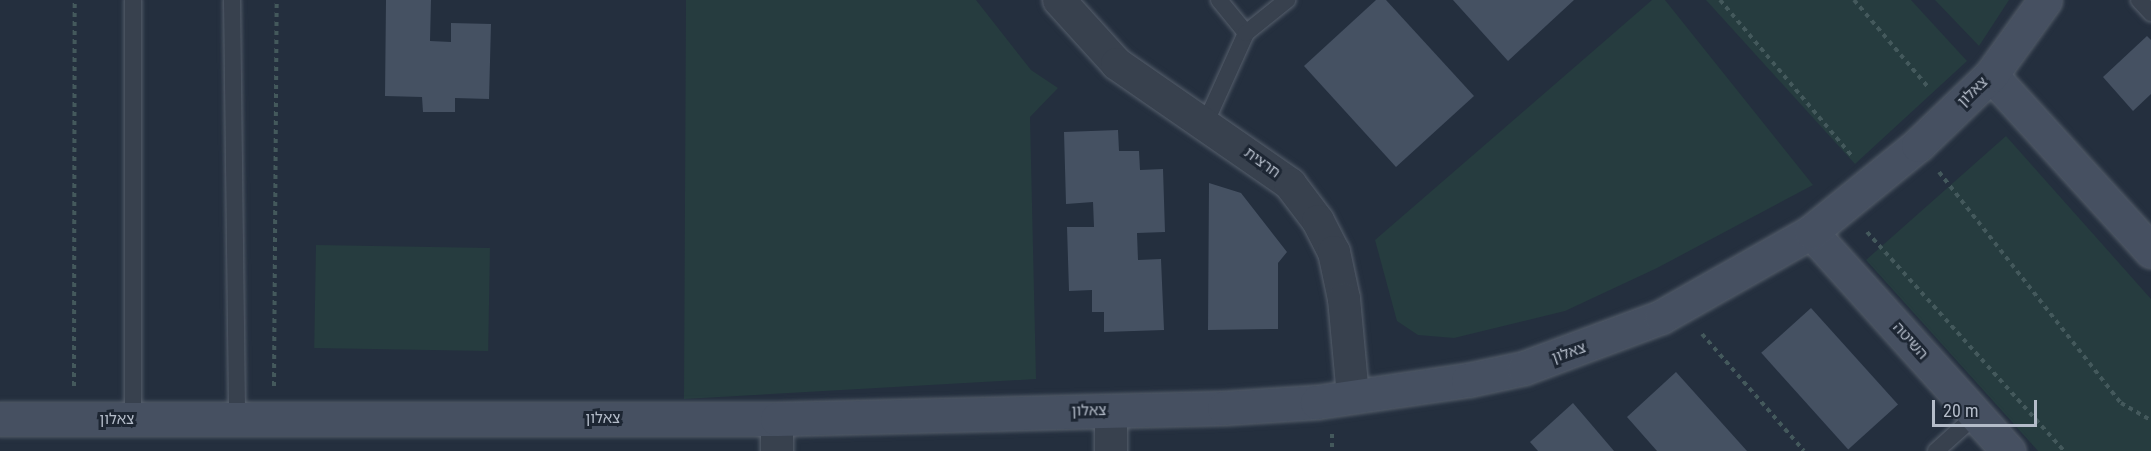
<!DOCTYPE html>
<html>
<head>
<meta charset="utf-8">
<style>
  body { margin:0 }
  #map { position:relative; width:2151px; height:451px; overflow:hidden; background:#242f3e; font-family:"Roboto Condensed","Noto Sans Hebrew",sans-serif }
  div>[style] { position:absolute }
  .green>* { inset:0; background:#263c3f; transform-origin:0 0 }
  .building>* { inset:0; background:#455162; transform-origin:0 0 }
  .path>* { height:4px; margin-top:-2px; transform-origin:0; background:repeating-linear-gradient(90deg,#44595c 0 4.5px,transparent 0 9px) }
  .roads { filter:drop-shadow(0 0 2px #565f6c) drop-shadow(0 0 2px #565f6c) }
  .lane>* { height:16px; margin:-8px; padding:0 8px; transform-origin:8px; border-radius:8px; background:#38414e }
  .street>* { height:32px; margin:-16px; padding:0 16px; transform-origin:16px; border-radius:16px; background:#38414e }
  .secondary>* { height:33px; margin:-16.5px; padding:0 16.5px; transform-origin:16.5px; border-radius:16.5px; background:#465061 }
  span { translate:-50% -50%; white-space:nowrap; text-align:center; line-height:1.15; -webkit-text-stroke:6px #1d2633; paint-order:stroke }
  .street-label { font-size:15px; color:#b4bcc9 }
  .scale { position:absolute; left:1932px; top:400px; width:105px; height:27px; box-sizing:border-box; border:3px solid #b4bcc9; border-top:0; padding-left:8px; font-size:18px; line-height:21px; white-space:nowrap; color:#b4bcc9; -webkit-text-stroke:4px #1d2633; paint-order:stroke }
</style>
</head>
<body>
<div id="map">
  <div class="green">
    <i style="clip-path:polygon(686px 0,976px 0,1031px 70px,1058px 88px,1030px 117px,1036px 379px,684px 399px)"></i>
    <i style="clip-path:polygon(1652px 0,1665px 0,1813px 185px,1657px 268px,1565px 311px,1454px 338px,1418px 335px,1397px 321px,1375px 240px)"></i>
    <i style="clip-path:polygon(1706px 0,1911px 0,1967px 61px,1855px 164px)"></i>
    <i style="clip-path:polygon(1935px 0,2009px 0,1979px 46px)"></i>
    <i style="clip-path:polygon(2006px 136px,2151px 299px,2151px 451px,2038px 451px,1866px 260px)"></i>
    <i style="left:316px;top:245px;width:174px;height:103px;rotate:1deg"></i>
  </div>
  <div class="building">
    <i style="clip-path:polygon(386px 0,431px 0,430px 41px,451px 42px,451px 23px,491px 24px,489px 99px,455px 98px,455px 112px,423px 112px,422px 97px,385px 96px)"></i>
    <i style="clip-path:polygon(1376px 0,1386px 0,1474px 96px,1396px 167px,1304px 66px)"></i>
    <i style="clip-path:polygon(1453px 0,1574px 0,1508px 61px)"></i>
    <i style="clip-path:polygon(2147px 36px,2151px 40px,2151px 94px,2133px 111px,2103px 77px)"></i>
    <i style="clip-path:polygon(1118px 130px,1119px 151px,1139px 151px,1140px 170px,1163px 169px,1165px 232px,1137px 233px,1138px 260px,1161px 259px,1164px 330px,1104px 332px,1104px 312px,1092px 312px,1092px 290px,1069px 291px,1067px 227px,1094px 227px,1093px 202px,1066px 204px,1064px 132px)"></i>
    <i style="clip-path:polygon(1209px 183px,1241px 193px,1287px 252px,1278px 263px,1278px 329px,1208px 330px)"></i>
    <i style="left:1811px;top:308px;width:130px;height:67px;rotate:48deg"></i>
    <i style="clip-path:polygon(1676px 372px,1747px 451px,1657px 451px,1627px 417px)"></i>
    <i style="clip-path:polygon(1573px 403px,1614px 451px,1538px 451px,1530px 442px)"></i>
  </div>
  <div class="path">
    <i style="left:1720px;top:0;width:203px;rotate:49.8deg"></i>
    <i style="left:1854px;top:0;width:116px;rotate:49.6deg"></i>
    <i style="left:1939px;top:172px;width:294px;rotate:51.8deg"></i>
    <i style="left:2121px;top:403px;width:34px;rotate:30deg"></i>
    <i style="left:1867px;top:232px;width:295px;rotate:48deg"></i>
    <i style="left:1702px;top:334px;width:155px;rotate:48.9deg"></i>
    <i style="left:74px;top:386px;width:386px;rotate:-89.9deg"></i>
    <i style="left:274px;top:386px;width:386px;rotate:-89.6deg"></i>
    <i style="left:1332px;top:434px;width:17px;rotate:90deg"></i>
  </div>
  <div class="roads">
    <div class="lane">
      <i style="left:232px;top:0;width:419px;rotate:89.3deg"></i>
      <i style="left:1219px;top:0;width:43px;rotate:50.7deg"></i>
      <i style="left:2139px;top:0;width:18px;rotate:47deg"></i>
      <i style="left:1205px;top:124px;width:100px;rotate:-65.7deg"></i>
      <i style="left:1246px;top:33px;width:53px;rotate:-38.8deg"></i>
      <i style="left:133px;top:420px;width:420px;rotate:-90deg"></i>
      <i style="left:1936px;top:451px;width:54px;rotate:-42deg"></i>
    </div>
    <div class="street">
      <i style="left:1059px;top:0;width:86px;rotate:47.8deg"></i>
      <i style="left:1117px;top:64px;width:211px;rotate:34.7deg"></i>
      <i style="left:1290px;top:184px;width:46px;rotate:52.9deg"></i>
      <i style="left:1318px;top:221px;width:35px;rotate:63deg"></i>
      <i style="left:1334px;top:252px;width:48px;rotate:78deg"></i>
      <i style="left:1344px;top:299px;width:97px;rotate:84.7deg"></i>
      <i style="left:1111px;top:411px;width:40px;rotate:90deg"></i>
      <i style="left:777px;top:419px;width:32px;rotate:90deg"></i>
    </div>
    <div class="secondary">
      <i style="left:1991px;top:75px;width:238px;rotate:47.7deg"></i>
      <i style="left:1811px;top:232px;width:295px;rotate:48deg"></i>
      <i style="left:0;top:419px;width:777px"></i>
      <i style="left:777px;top:419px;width:447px;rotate:-1.4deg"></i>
      <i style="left:1224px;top:408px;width:93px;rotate:-3.7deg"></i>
      <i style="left:1317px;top:402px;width:153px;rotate:-8.3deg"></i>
      <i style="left:1468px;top:380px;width:57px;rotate:-12.1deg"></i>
      <i style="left:1524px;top:368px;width:146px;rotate:-20.4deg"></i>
      <i style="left:1661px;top:317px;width:172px;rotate:-29.5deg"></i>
      <i style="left:1811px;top:232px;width:138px;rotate:-39.1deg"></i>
      <i style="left:1918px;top:145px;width:101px;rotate:-43.8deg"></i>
      <i style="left:1991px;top:75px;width:92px;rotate:-54.2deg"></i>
    </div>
  </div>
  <div class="street-label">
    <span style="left:1973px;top:92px;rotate:-44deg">צאלון</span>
    <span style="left:1262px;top:163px;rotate:36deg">חרצית</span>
    <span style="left:1910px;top:341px;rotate:48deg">השיטה</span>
    <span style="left:1569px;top:353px;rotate:-19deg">צאלון</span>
    <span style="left:1089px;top:411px;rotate:-1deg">צאלון</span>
    <span style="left:603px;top:419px">צאלון</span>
    <span style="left:117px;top:420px">צאלון</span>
  </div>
  <div class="scale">20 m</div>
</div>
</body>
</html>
